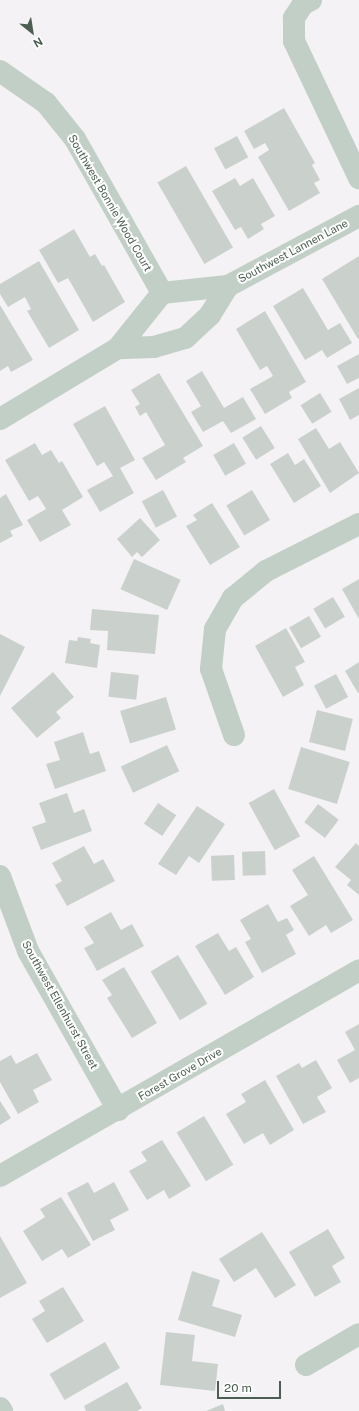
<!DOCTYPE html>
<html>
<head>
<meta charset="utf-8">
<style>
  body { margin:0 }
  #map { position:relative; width:359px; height:1411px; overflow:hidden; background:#f4f2f4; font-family:"Public Sans",sans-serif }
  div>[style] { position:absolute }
  .building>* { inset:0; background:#cad1cd; transform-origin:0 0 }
  .minor>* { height:22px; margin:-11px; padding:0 11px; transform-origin:11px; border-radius:11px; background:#c2cfc7 }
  span { translate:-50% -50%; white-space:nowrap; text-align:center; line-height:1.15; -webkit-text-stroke:4px #fff; paint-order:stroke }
  .street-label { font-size:11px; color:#4c5e52 }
  .north { position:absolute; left:12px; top:12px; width:40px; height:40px; -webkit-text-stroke:3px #fff; paint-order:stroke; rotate:150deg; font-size:11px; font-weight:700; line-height:16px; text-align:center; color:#4c5e52 }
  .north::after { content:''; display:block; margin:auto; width:14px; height:18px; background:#4c5e52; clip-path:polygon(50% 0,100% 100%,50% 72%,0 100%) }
  .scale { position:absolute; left:217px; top:1381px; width:64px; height:18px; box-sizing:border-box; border:2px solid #4c5e52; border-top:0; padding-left:5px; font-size:12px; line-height:14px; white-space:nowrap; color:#4c5e52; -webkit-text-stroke:3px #fff; paint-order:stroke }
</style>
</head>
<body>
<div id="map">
  <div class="building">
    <i style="clip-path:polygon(284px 108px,315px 163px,312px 165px,320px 180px,314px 183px,320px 193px,289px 211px,258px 157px,269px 150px,265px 143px,254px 149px,244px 131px)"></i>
    <i style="left:237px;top:136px;width:24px;height:26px;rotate:62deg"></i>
    <i style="left:186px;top:166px;width:94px;height:33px;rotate:60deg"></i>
    <i style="clip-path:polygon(235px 178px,240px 186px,253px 178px,275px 216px,261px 224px,264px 229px,248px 239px,241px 227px,235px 230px,212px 191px)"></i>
    <i style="clip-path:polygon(74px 229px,90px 257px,95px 254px,102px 266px,104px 265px,125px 302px,93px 322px,68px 278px,58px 283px,39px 250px)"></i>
    <i style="clip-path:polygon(359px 256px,359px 339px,358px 339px,322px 279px)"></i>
    <i style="clip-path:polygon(39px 261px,79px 330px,49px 348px,27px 311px,31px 309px,25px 297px,8px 307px,0 294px,0 284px)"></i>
    <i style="clip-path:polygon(303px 288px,328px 330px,340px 323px,352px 343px,327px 358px,322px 350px,305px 360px,273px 306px)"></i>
    <i style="clip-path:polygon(0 305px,33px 360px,11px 372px,8px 366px,0 371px)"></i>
    <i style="clip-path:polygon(265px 311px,306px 382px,289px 392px,292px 398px,265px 414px,250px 389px,273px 376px,267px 366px,260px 370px,236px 329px)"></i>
    <i style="clip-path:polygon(359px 354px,359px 378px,347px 384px,337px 366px)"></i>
    <i style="clip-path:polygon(202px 371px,224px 408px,243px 397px,256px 419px,231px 433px,223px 421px,203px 432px,191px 412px,201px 406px,186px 381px)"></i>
    <i style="clip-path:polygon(159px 373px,203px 446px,183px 458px,186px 462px,156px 480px,142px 458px,165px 445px,146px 412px,140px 416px,135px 407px,140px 404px,131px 390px)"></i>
    <i style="clip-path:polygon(359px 388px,359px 415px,350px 420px,339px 399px)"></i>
    <i style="left:320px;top:393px;width:22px;height:23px;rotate:58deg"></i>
    <i style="clip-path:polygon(105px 406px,135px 460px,120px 468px,134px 493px,100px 512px,87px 490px,113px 476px,104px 462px,97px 466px,73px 424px)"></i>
    <i style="left:261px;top:426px;width:26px;height:22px;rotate:58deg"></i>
    <i style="clip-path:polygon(316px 428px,329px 449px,340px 442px,359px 473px,330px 493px,298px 439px)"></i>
    <i style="clip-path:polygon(35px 443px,42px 455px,51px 450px,59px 463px,62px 461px,83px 497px,62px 510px,71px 525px,40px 542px,27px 520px,46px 509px,38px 496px,29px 501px,5px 460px)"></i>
    <i style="left:234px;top:443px;width:24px;height:24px;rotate:60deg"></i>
    <i style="clip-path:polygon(288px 453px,295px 465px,304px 459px,321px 486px,294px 503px,270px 464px)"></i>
    <i style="left:163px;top:490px;width:30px;height:24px;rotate:62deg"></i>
    <i style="left:252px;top:490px;width:35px;height:30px;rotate:59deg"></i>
    <i style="clip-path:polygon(6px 494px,23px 525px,10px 531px,13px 536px,0 543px,0 498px)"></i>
    <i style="clip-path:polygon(212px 503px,240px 547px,210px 565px,186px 526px,197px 520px,193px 515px)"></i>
    <i style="clip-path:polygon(140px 518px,160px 540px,142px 557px,137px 552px,132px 557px,117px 539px)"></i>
    <i style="left:134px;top:559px;width:51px;height:33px;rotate:24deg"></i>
    <i style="clip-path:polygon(359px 579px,359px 619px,342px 589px)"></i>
    <i style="left:333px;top:597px;width:23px;height:23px;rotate:59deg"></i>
    <i style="clip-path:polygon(92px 609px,159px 615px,155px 654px,107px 650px,108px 631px,90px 630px)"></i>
    <i style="left:309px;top:616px;width:24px;height:23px;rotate:60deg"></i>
    <i style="clip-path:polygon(286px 628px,305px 662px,295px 667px,304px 685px,283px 697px,255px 646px)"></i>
    <i style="clip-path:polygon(0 634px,25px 647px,0 696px)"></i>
    <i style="clip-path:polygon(78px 637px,91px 639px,90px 643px,100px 645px,97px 668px,65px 663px,69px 640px,77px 641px)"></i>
    <i style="clip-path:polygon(359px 662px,359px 692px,358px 693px,345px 671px)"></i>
    <i style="clip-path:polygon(53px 672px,74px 697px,56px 712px,61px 718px,37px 738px,11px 708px)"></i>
    <i style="left:111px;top:672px;width:28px;height:25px;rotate:6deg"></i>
    <i style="left:336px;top:674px;width:26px;height:25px;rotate:62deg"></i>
    <i style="left:166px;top:697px;width:34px;height:48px;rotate:73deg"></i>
    <i style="left:317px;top:710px;width:37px;height:33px;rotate:14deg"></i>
    <i style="clip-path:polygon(83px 732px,90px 754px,99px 751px,106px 771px,55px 789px,46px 764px,60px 760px,54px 742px)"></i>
    <i style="left:167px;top:745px;width:29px;height:51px;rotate:65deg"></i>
    <i style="left:301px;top:747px;width:51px;height:44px;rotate:17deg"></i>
    <i style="left:274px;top:789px;width:54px;height:29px;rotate:61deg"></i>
    <i style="clip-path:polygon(67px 793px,74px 813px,84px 809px,92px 831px,41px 850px,32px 827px,46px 822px,39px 803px)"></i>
    <i style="left:158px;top:803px;width:22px;height:25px;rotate:34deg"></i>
    <i style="left:318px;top:804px;width:26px;height:23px;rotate:37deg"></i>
    <i style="clip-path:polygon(197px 806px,225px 824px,199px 863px,189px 856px,176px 875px,158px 864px)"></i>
    <i style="clip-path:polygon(356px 843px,359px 846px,359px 895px,347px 885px,351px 880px,335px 867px)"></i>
    <i style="clip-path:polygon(84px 846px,94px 864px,103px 859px,115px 881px,67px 906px,55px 885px,62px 881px,52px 863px)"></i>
    <i style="left:265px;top:851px;width:24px;height:23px;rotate:88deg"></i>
    <i style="left:234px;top:855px;width:25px;height:23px;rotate:88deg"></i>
    <i style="clip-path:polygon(314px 856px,353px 920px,331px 933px,326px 925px,309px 936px,290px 906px,308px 895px,292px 870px)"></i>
    <i style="clip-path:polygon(268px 904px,278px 922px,287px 918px,294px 930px,286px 935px,296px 954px,262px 973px,245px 942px,251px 939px,240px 920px)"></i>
    <i style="clip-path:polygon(111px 912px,121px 930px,132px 924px,144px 946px,97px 971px,84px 948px,94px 943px,84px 927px)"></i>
    <i style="clip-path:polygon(218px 933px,229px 951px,236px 947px,254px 977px,225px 995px,195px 946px)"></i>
    <i style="left:178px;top:955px;width:57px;height:32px;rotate:59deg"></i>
    <i style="clip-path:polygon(124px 967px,157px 1023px,132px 1038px,107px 998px,112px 995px,102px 980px)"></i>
    <i style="clip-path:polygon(359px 1024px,359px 1078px,350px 1083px,337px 1060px,355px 1050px,345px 1032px)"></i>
    <i style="clip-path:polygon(37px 1053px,52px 1080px,33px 1090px,39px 1102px,18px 1114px,0 1082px,0 1061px,11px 1055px,16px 1064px)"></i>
    <i style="clip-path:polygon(316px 1060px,332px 1088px,317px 1097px,326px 1112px,303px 1124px,276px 1076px,299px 1063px,302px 1068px)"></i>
    <i style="clip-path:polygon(265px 1080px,294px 1130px,270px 1145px,263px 1133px,244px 1144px,226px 1114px,246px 1102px,241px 1094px)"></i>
    <i style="clip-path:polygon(0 1101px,11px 1118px,0 1125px)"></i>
    <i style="left:204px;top:1116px;width:57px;height:32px;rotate:59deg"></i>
    <i style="clip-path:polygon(162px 1140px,191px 1186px,169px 1199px,164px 1190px,147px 1200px,129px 1171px,147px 1161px,141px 1152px)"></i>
    <i style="clip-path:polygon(88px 1182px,94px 1193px,114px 1182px,129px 1210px,110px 1220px,115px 1230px,93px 1241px,67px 1193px)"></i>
    <i style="clip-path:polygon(61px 1197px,91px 1245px,68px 1258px,62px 1249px,42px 1261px,23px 1231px,45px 1217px,40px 1209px)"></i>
    <i style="clip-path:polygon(328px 1229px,345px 1258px,332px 1266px,341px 1282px,315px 1297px,289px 1252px)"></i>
    <i style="clip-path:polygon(262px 1232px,296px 1285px,275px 1298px,256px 1268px,234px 1282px,219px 1259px)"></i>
    <i style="clip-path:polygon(0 1236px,27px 1283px,0 1298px)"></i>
    <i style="clip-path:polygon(192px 1271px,220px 1280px,212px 1306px,242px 1315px,235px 1337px,178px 1320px)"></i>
    <i style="clip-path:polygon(63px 1287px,84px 1321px,47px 1343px,32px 1319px,45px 1311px,39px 1301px)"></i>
    <i style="clip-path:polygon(166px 1332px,195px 1335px,192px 1361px,218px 1364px,215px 1391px,160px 1385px)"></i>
    <i style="left:105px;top:1342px;width:30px;height:64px;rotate:60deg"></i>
    <i style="clip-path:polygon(127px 1382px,142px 1408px,137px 1411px,86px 1411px,84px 1406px)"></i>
    <i style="clip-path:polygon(223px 1404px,225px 1411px,206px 1411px)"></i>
  </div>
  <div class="minor">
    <i style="left:311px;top:0;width:9px;rotate:153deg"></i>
    <i style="left:303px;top:4px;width:17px;rotate:123deg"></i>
    <i style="left:294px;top:18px;width:23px;rotate:90deg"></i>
    <i style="left:294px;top:41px;width:152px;rotate:64.6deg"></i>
    <i style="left:0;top:71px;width:56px;rotate:34.8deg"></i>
    <i style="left:46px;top:103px;width:46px;rotate:51.1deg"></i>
    <i style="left:75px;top:139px;width:177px;rotate:60.5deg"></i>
    <i style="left:228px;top:286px;width:149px;rotate:-28.1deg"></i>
    <i style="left:0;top:419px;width:138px;rotate:-31deg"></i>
    <i style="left:118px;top:348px;width:70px;rotate:-51.3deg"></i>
    <i style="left:162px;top:293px;width:66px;rotate:-6.1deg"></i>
    <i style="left:228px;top:286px;width:34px;rotate:122deg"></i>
    <i style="left:210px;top:315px;width:34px;rotate:137deg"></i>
    <i style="left:185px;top:338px;width:32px;rotate:164deg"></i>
    <i style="left:154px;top:347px;width:36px;rotate:178deg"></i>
    <i style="left:234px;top:735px;width:70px;rotate:-109.2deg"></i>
    <i style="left:211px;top:669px;width:40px;rotate:-84.3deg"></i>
    <i style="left:215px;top:629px;width:36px;rotate:-60deg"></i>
    <i style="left:233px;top:598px;width:43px;rotate:-39.3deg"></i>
    <i style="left:266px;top:571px;width:104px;rotate:-26.8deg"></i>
    <i style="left:0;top:876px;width:80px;rotate:69.5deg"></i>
    <i style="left:28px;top:951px;width:183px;rotate:60.5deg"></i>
    <i style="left:0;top:1176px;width:414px;rotate:-29.8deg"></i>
    <i style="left:306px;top:1365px;width:61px;rotate:-30.3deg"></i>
    <i style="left:0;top:1408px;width:4px;rotate:56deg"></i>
  </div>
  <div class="street-label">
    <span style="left:110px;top:203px;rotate:60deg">Southwest Bonnie Wood Court</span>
    <span style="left:293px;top:251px;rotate:-28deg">Southwest Lannen Lane</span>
    <span style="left:60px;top:1005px;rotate:61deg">Southwest Ellenhurst Street</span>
    <span style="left:180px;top:1074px;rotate:-30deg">Forest Grove Drive</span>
  </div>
  <div class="north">N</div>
  <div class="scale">20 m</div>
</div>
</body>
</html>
